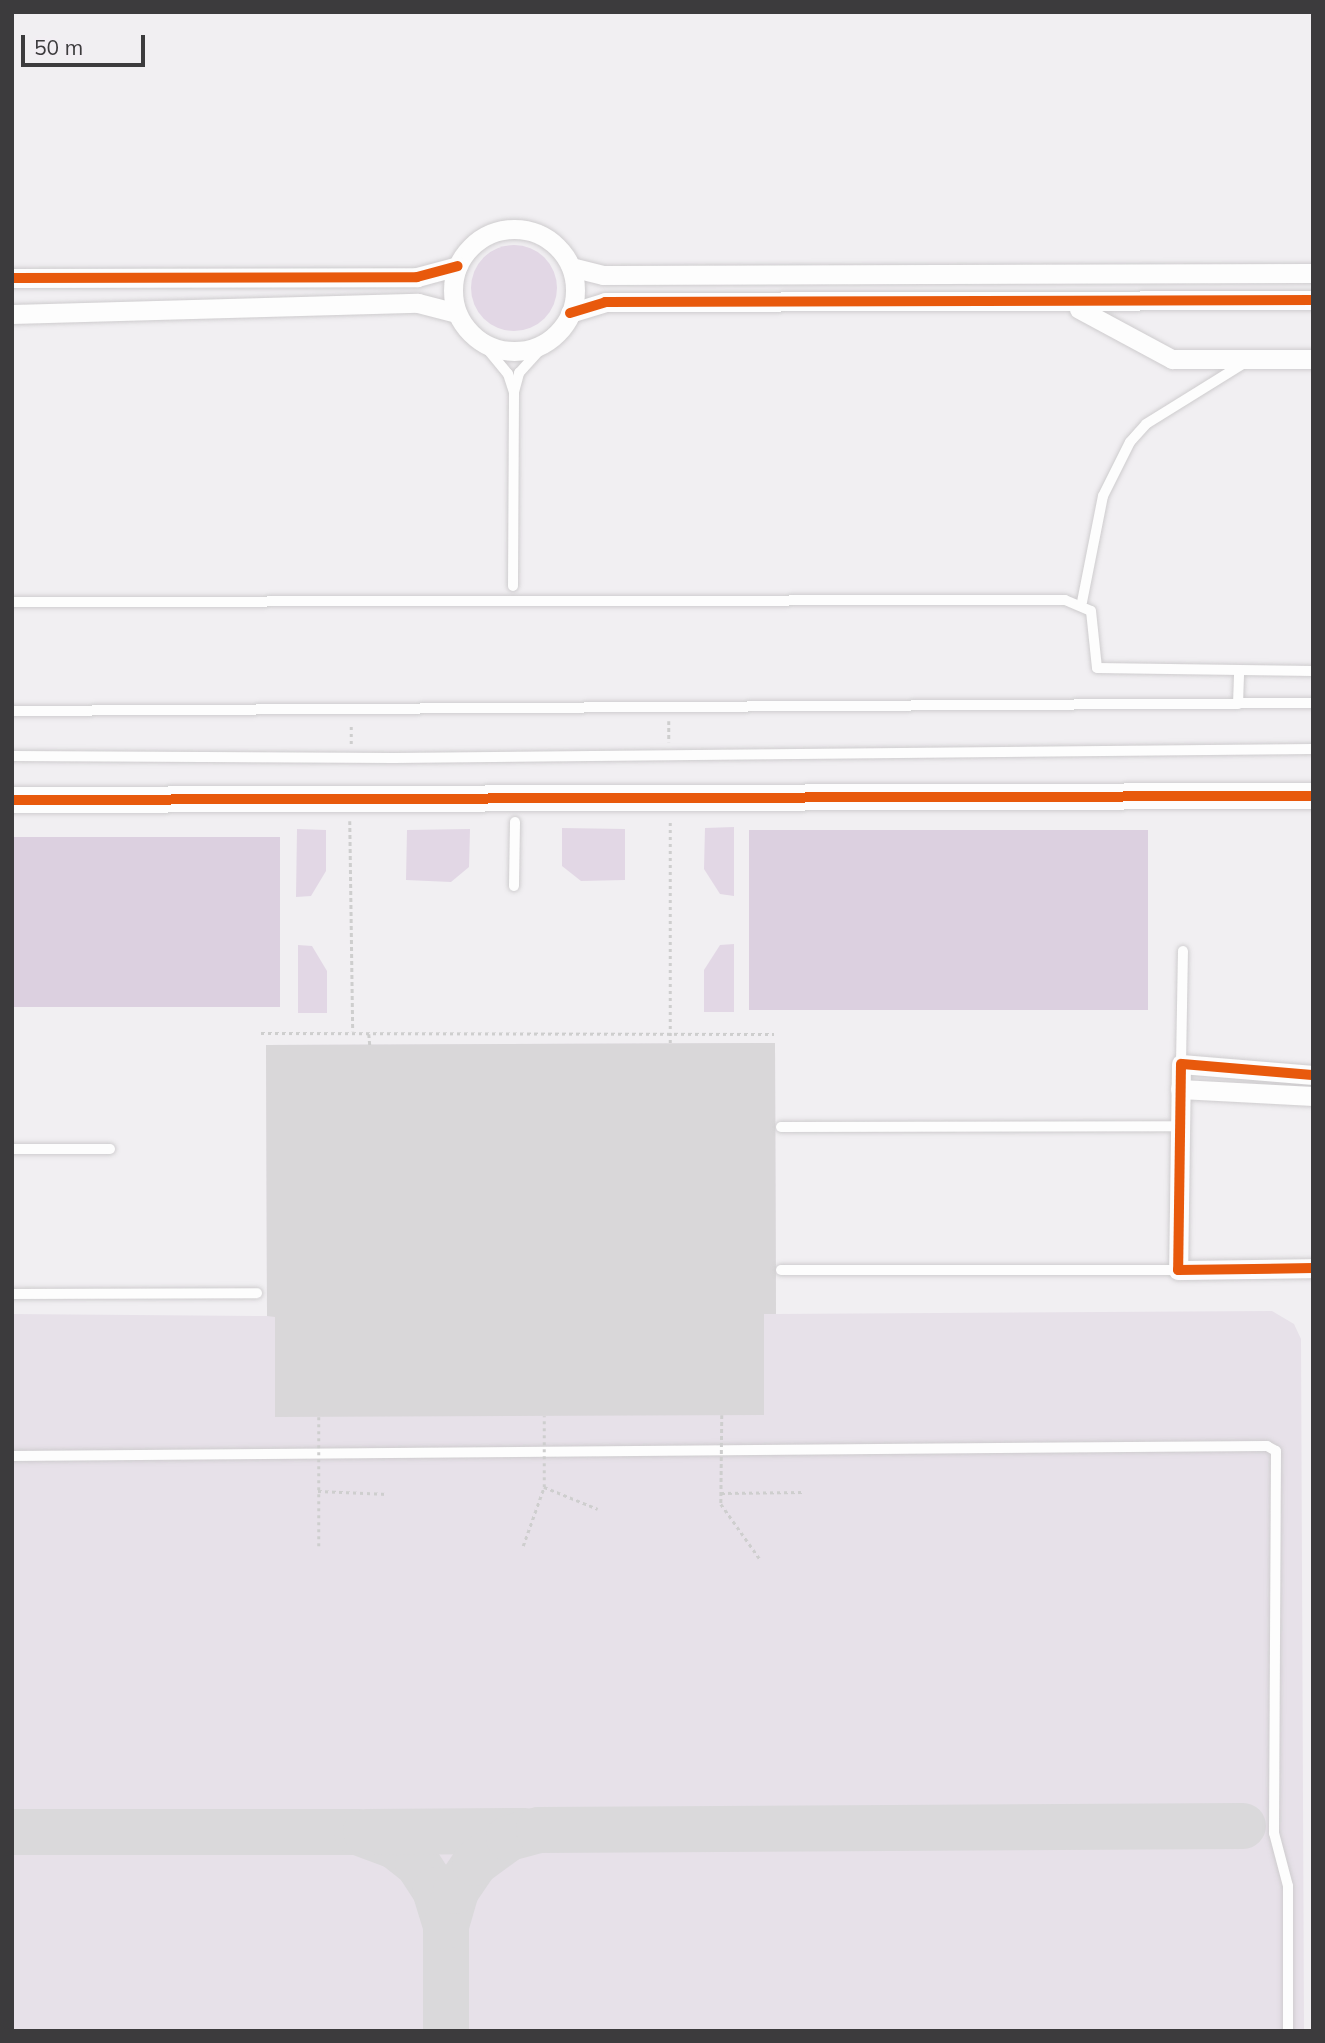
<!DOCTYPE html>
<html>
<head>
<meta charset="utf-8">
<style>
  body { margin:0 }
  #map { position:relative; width:1325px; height:2043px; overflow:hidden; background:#f1eff2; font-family:Mulish,sans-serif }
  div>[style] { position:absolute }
  .built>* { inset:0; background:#e7e1e9 }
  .green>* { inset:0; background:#e2d7e5 }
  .round { border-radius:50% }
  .forest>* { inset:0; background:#dcd0e0; transform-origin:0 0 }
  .taxiway>* { height:46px; margin:-23px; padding:0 23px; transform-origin:23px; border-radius:23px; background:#dad9db }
  .building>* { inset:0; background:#d9d7d9 }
  .path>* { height:2.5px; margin-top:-1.25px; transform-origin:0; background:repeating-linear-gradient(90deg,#cecece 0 3.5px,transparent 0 7px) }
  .roads { filter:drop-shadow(0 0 2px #ceccce) drop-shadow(0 0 2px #ceccce) }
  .lane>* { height:10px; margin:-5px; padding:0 5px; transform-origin:5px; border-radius:5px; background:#fdfdfd }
  .street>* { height:19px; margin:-9.5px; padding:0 9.5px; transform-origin:9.5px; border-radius:9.5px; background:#fdfdfd }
  .street>.ring { margin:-9.5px; padding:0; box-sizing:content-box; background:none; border:19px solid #fdfdfd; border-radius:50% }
  .secondary>* { height:26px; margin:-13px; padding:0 13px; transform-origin:13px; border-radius:13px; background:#fdfdfd }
  .path-bridge>* { height:2.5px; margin-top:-1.25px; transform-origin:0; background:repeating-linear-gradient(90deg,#cecece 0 3.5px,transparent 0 7px) }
  .cycleway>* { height:10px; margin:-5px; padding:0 5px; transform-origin:5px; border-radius:5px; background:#e8590c }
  span { translate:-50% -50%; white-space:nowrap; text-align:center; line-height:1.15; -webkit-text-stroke:6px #f2eef3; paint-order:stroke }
  .frame { position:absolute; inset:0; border:14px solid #3c3b3d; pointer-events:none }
  .scale { position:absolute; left:21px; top:35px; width:124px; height:32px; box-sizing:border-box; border:4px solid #3c3b3d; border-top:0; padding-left:9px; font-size:21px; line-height:24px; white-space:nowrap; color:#3c3b3d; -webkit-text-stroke:5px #f2eef3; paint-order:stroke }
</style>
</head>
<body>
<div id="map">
  <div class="built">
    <i style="clip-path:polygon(775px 1043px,776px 1314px,1272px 1311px,1294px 1324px,1301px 1339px,1304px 2031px,12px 2031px,12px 1314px,267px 1316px,266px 1045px)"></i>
  </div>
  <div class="green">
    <i class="round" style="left:471px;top:245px;width:86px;height:86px"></i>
    <i style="clip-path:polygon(734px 827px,734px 896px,720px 894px,704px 869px,705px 828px)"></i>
    <i style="clip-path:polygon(562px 828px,625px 829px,625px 880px,581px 881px,562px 866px)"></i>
    <i style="clip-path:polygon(297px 829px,326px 830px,326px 871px,311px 896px,296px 897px)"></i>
    <i style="clip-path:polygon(470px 829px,469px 867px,451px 882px,406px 880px,407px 830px)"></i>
    <i style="clip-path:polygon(734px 944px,734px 1012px,704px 1012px,704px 970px,720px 945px)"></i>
    <i style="clip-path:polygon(298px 945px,312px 946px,327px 971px,327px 1013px,298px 1013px)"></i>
  </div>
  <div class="forest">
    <i style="left:1148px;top:830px;width:180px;height:399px;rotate:90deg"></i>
    <i style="left:12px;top:837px;width:268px;height:170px"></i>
  </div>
  <div class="taxiway">
    <i style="left:12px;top:1832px;width:345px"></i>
    <i style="left:357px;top:1832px;width:40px;rotate:20.2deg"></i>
    <i style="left:395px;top:1846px;width:29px;rotate:38deg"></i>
    <i style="left:418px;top:1864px;width:31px;rotate:57deg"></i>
    <i style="left:435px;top:1890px;width:38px;rotate:73deg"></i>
    <i style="left:366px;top:1832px;width:159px;rotate:-0.4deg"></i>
    <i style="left:446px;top:2031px;width:105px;rotate:-90deg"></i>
    <i style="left:446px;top:1926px;width:36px;rotate:-74deg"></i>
    <i style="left:456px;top:1891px;width:34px;rotate:-56deg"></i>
    <i style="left:475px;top:1863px;width:42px;rotate:-36.3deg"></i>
    <i style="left:509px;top:1838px;width:31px;rotate:-15deg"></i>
    <i style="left:539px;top:1830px;width:704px;rotate:-0.33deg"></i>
  </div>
  <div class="building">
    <i style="clip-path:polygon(775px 1043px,776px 1314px,764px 1314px,764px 1415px,275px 1417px,275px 1317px,267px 1316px,266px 1045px)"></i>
  </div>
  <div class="path">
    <i style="left:669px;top:721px;width:21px;rotate:90deg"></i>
    <i style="left:351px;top:744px;width:21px;rotate:-90deg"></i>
    <i style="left:350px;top:821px;width:210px;rotate:89.2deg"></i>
    <i style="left:261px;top:1033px;width:513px;rotate:0.11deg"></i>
    <i style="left:369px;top:1034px;width:11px;rotate:85deg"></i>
    <i style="left:670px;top:1043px;width:224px;rotate:-90deg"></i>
    <i style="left:544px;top:1487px;width:58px;rotate:22.2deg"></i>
    <i style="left:318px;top:1491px;width:70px;rotate:2.5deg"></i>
    <i style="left:721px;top:1493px;width:84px;rotate:-0.7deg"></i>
  </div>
  <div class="roads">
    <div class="lane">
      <i style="left:480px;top:340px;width:44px;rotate:50.5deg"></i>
      <i style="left:508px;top:374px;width:19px;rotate:72deg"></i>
      <i style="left:513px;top:586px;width:194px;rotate:-89.7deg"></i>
      <i style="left:514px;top:392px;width:20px;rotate:-75deg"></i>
      <i style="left:519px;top:373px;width:43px;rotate:-47.8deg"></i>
      <i style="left:12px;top:602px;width:1053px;rotate:-0.11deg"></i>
      <i style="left:1065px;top:600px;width:28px;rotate:23deg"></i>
      <i style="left:1091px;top:611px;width:57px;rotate:84deg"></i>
      <i style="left:1097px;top:668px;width:216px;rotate:0.8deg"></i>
      <i style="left:1082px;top:602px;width:108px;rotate:-78.8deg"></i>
      <i style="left:1103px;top:496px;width:60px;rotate:-63.4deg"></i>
      <i style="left:1130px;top:442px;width:24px;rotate:-48deg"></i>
      <i style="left:1146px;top:424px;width:118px;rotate:-31.8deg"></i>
      <i style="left:1238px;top:704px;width:33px;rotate:-88deg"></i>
      <i style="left:12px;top:711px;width:1301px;rotate:-0.35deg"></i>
      <i style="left:12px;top:756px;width:382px;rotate:0.3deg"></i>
      <i style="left:394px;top:758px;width:919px;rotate:-0.56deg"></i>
      <i style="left:514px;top:886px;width:64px;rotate:-89.1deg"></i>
      <i style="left:1181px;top:1064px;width:113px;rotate:-89deg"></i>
      <i style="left:781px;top:1127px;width:399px;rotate:-0.1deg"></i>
      <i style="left:12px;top:1149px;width:98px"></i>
      <i style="left:781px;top:1270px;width:397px"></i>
      <i style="left:12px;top:1294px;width:245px;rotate:-0.2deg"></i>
      <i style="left:12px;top:1456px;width:1255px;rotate:-0.46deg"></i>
      <i style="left:1267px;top:1446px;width:10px;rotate:29deg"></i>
      <i style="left:1276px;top:1451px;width:382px;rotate:90.3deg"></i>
      <i style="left:1274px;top:1833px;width:55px;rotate:75.2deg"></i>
      <i style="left:1288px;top:1886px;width:145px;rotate:90deg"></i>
    </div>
    <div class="street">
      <i class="ring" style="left:453px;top:229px;width:103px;height:103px"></i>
      <i style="left:571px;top:267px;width:33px;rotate:14deg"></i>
      <i style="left:603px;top:275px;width:710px;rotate:-0.16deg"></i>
      <i style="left:12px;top:278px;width:405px;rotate:-0.1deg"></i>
      <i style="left:417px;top:277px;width:42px;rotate:-15deg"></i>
      <i style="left:1079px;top:309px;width:106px;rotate:28.3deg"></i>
      <i style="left:1172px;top:359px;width:141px"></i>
      <i style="left:570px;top:313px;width:37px;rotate:-17deg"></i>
      <i style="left:605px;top:302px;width:708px;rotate:-0.16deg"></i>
      <i style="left:12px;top:314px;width:406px;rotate:-1.6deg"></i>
      <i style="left:418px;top:303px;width:40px;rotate:14.4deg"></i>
      <i style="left:1313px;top:1075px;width:132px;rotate:-175.2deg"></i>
      <i style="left:1181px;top:1064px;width:206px;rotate:90.8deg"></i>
      <i style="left:1178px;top:1270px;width:135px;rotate:-0.8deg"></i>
      <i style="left:1180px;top:1089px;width:133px;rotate:3deg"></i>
    </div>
    <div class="secondary">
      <i style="left:12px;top:800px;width:1301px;rotate:-0.18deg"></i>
    </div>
  </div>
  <div class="path-bridge">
    <i style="left:722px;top:1415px;width:89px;rotate:90.6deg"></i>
    <i style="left:721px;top:1504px;width:67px;rotate:54.7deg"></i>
    <i style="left:319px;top:1417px;width:133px;rotate:90deg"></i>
    <i style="left:523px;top:1546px;width:63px;rotate:-70.4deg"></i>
    <i style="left:544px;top:1487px;width:71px;rotate:-90deg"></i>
  </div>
  <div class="cycleway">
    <i style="left:12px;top:278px;width:405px;rotate:-0.1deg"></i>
    <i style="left:417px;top:277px;width:42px;rotate:-15deg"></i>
    <i style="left:570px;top:313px;width:37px;rotate:-17deg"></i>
    <i style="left:605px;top:302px;width:708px;rotate:-0.16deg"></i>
    <i style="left:12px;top:800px;width:1301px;rotate:-0.18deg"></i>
    <i style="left:1313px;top:1075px;width:132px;rotate:-175.2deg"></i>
    <i style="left:1181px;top:1064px;width:206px;rotate:90.8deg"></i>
    <i style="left:1178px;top:1270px;width:135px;rotate:-0.8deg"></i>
  </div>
  <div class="frame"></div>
  <div class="scale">50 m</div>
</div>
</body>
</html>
